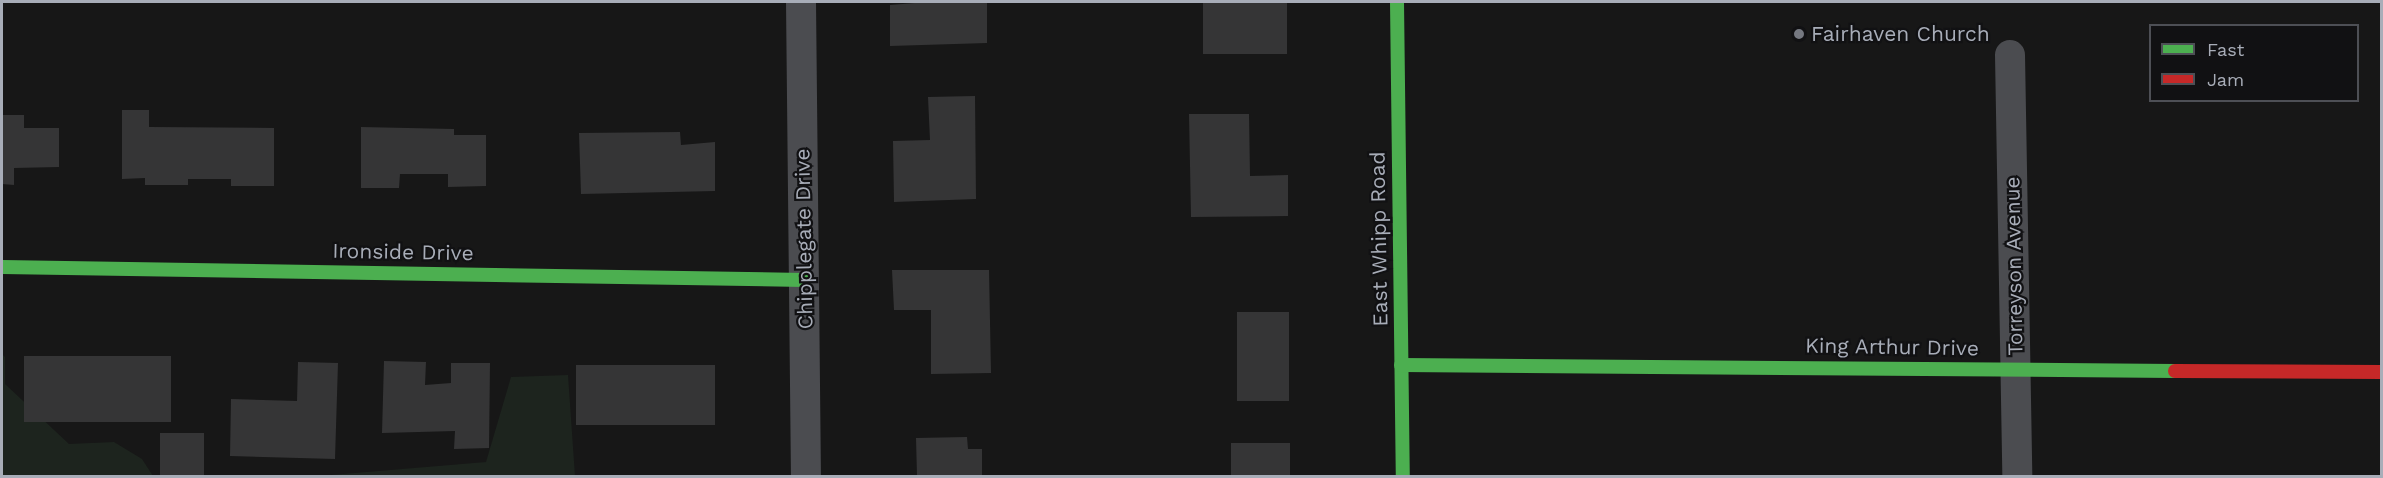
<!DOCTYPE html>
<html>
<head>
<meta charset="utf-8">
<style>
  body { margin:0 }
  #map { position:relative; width:2383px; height:478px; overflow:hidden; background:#171717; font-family:"Work Sans",sans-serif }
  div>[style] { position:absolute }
  .green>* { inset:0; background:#1d241e }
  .building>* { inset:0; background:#353536; transform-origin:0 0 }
  .street>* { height:30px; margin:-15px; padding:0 15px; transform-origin:15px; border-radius:15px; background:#4b4c50 }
  .fast>* { height:14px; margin:-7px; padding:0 7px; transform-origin:7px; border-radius:7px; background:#4caf50 }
  .jam>* { height:14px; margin:-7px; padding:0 7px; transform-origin:7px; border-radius:7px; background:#c62828 }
  .dots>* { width:16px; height:16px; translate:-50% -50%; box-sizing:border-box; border:3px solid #111113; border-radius:50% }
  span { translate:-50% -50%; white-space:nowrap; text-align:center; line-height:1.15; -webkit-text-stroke:4.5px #111113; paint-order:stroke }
  .poi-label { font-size:21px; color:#a8adb8 }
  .left { translate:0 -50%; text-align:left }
  .street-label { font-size:21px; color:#a8adb8 }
  .frame { position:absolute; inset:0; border:3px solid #a8adb8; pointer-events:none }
  .legend { position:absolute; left:2149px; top:24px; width:210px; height:78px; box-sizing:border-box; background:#111113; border:2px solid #4d4f55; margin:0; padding:8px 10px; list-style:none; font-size:18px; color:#a8adb8 }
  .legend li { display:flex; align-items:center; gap:12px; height:30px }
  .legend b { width:30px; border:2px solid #4d4f55 }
</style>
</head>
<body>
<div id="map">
  <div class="green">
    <i style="clip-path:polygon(2px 354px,5px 357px,5px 384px,69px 444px,114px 442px,142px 459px,153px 476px,2px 476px)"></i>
    <i style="clip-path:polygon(568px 375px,575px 476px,319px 476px,486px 462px,511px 377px)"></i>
  </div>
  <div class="building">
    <i style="clip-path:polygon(927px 2px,987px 2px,987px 43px,890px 46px,890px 5px)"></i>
    <i style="left:1203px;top:2px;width:84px;height:52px"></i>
    <i style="clip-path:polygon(975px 96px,976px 199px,894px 202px,893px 141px,930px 140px,928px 97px)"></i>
    <i style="clip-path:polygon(122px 110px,149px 110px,149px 127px,274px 128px,274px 186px,231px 186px,231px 179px,188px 179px,188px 185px,145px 185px,145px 178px,122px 179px)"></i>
    <i style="clip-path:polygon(1189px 114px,1249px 114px,1250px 176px,1288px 175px,1288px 216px,1191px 217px)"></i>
    <i style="clip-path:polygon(2px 115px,24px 115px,24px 128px,59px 128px,59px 167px,14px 168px,14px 185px,2px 184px)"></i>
    <i style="clip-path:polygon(361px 127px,454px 129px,454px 135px,486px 135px,486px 186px,448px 187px,448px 174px,400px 174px,399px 188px,361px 188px)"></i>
    <i style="clip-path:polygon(680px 132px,681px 145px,715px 142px,715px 191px,581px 194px,579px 133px)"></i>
    <i style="clip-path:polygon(892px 270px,989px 270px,991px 373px,931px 374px,931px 310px,894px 310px)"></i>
    <i style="left:1237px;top:312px;width:52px;height:89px"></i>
    <i style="left:24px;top:356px;width:147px;height:66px"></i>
    <i style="clip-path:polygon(384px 361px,426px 362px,425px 385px,451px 383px,451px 363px,490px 363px,489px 448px,454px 449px,455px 431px,382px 433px)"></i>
    <i style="clip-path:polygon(298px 362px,338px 363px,335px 459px,230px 456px,231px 399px,297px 401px)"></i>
    <i style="left:576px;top:365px;width:139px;height:60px"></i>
    <i style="left:160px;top:433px;width:44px;height:43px"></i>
    <i style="clip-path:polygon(967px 437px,968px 449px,982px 449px,982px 476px,917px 476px,916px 438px)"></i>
    <i style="left:1290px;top:443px;width:33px;height:59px;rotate:90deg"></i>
  </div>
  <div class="street">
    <i style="left:801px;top:2px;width:474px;rotate:89.4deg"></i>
    <i style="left:2010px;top:55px;width:421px;rotate:89deg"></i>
  </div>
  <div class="fast">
    <i style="left:1397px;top:2px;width:474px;rotate:89.3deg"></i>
    <i style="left:2px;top:267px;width:803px;rotate:0.93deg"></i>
    <i style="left:1401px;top:365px;width:774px;rotate:0.44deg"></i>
  </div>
  <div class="jam">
    <i style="left:2175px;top:371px;width:207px;rotate:0.3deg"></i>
  </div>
  <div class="dots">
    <i style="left:1799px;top:34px;background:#757880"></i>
  </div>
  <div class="poi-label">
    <span class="left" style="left:1811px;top:34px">Fairhaven Church</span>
  </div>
  <div class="street-label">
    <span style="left:804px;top:239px;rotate:-91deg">Chipplegate Drive</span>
    <span style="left:1379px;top:239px;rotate:-91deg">East Whipp Road</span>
    <span style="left:403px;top:252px;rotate:1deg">Ironside Drive</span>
    <span style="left:2014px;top:266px;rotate:-91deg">Torreyson Avenue</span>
    <span style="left:1892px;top:347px;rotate:1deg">King Arthur Drive</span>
  </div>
  <div class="frame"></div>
  <ul class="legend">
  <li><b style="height:8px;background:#4caf50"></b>Fast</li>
  <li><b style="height:8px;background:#c62828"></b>Jam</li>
  </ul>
</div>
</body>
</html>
